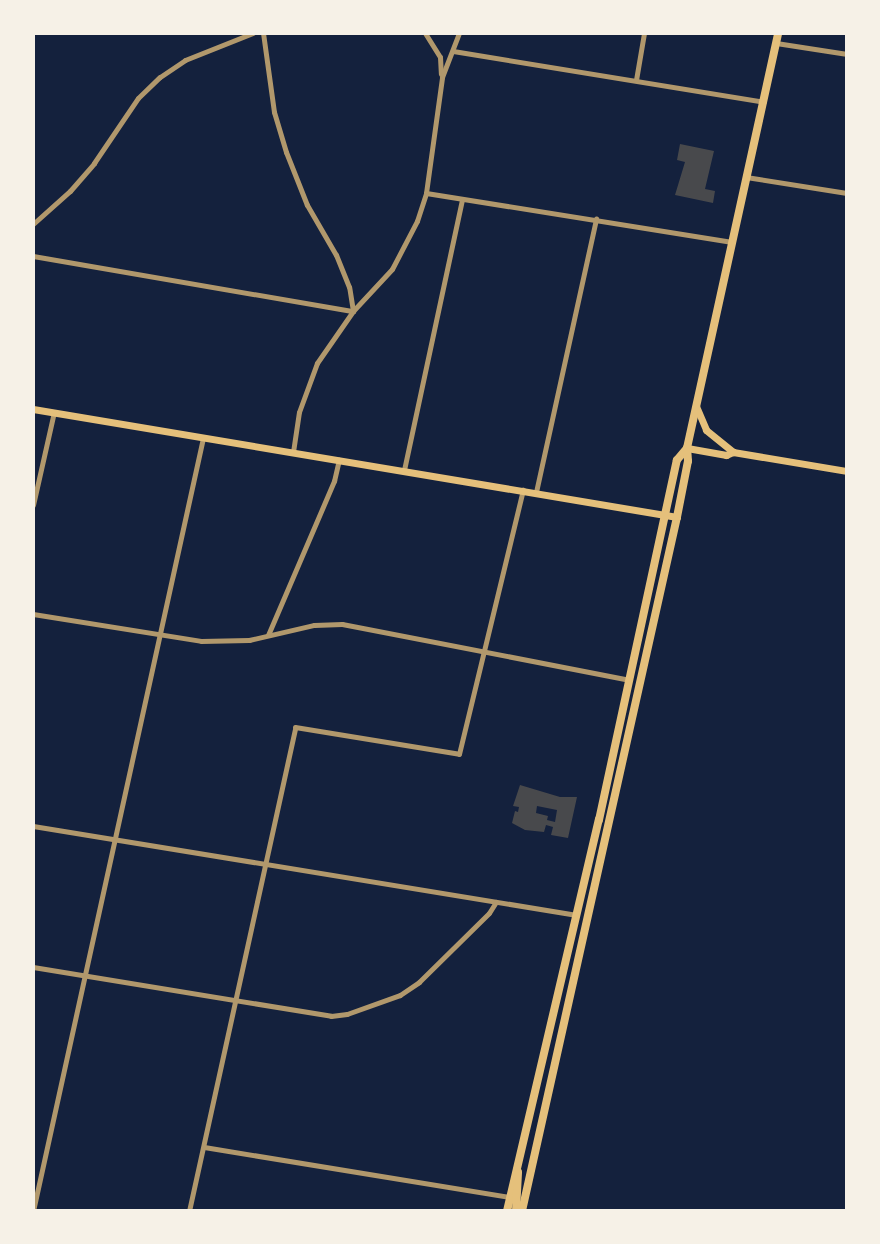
<!DOCTYPE html>
<html>
<head>
<meta charset="utf-8">
<style>
  body { margin:0 }
  #map { position:relative; width:880px; height:1244px; overflow:hidden; background:#14213d; font-family:"DM Sans",sans-serif }
  div>[style] { position:absolute }
  .building>* { inset:0; background:#48494c }
  .minor>* { height:5px; margin:-2.5px; padding:0 2.5px; transform-origin:2.5px; border-radius:2.5px; background:#b1986c }
  .secondary>* { height:7px; margin:-3.5px; padding:0 3.5px; transform-origin:3.5px; border-radius:3.5px; background:#e5c07b }
  .primary>* { height:8px; margin:-4px; padding:0 4px; transform-origin:4px; border-radius:4px; background:#e5c07b }
  span { translate:-50% -50%; white-space:nowrap; text-align:center; line-height:1.15; -webkit-text-stroke:7px #f6f1e7; paint-order:stroke }
  .frame { position:absolute; inset:0; border:35px solid #f6f1e7; pointer-events:none }
</style>
</head>
<body>
<div id="map">
  <div class="building">
    <i style="clip-path:polygon(680px 144px,714px 151px,705px 189px,715px 191px,713px 203px,675px 195px,685px 162px,677px 160px)"></i>
    <i style="clip-path:polygon(evenodd,520px 785px,560px 797px,577px 797px,568px 838px,551px 835px,553px 827px,546px 825px,544px 832px,525px 830px,512px 823px,515px 811px,518px 812px,519px 807px,513px 806px,520px 785px,537px 806px,557px 810px,555px 822px,547px 820px,548px 816px,536px 813px,537px 806px)"></i>
  </div>
  <div class="minor">
    <i style="left:425px;top:33px;width:28px;rotate:58deg"></i>
    <i style="left:440px;top:57px;width:17px;rotate:87deg"></i>
    <i style="left:776px;top:43px;width:72px;rotate:8.8deg"></i>
    <i style="left:453px;top:51px;width:315px;rotate:9.3deg"></i>
    <i style="left:636px;top:80px;width:48px;rotate:-80.3deg"></i>
    <i style="left:746px;top:177px;width:102px;rotate:9deg"></i>
    <i style="left:426px;top:193px;width:310px;rotate:9.1deg"></i>
    <i style="left:33px;top:224px;width:50px;rotate:-41.7deg"></i>
    <i style="left:70px;top:191px;width:37px;rotate:-49deg"></i>
    <i style="left:94px;top:163px;width:78px;rotate:-55.9deg"></i>
    <i style="left:138px;top:98px;width:30px;rotate:-44deg"></i>
    <i style="left:160px;top:77px;width:30px;rotate:-34deg"></i>
    <i style="left:185px;top:60px;width:73px;rotate:-21.7deg"></i>
    <i style="left:33px;top:256px;width:325px;rotate:9.8deg"></i>
    <i style="left:353px;top:311px;width:24px;rotate:-99deg"></i>
    <i style="left:349px;top:287px;width:35px;rotate:-112deg"></i>
    <i style="left:336px;top:255px;width:58px;rotate:-120.1deg"></i>
    <i style="left:307px;top:205px;width:57px;rotate:-111.6deg"></i>
    <i style="left:286px;top:152px;width:42px;rotate:-106.7deg"></i>
    <i style="left:274px;top:112px;width:80px;rotate:-97.9deg"></i>
    <i style="left:293px;top:452px;width:40px;rotate:-81.5deg"></i>
    <i style="left:299px;top:412px;width:52px;rotate:-69.8deg"></i>
    <i style="left:317px;top:363px;width:63px;rotate:-55.3deg"></i>
    <i style="left:353px;top:311px;width:57px;rotate:-47.1deg"></i>
    <i style="left:392px;top:269px;width:54px;rotate:-62.5deg"></i>
    <i style="left:417px;top:221px;width:29px;rotate:-72deg"></i>
    <i style="left:426px;top:193px;width:117px;rotate:-82.1deg"></i>
    <i style="left:442px;top:77px;width:47px;rotate:-68.9deg"></i>
    <i style="left:404px;top:470px;width:277px;rotate:-77.9deg"></i>
    <i style="left:536px;top:492px;width:280px;rotate:-77.6deg"></i>
    <i style="left:33px;top:505px;width:95px;rotate:-77.3deg"></i>
    <i style="left:33px;top:614px;width:170px;rotate:9.1deg"></i>
    <i style="left:201px;top:641px;width:48px;rotate:-1.2deg"></i>
    <i style="left:249px;top:640px;width:67px;rotate:-13deg"></i>
    <i style="left:314px;top:625px;width:28px;rotate:-2deg"></i>
    <i style="left:342px;top:624px;width:292px;rotate:11deg"></i>
    <i style="left:268px;top:635px;width:168px;rotate:-66.8deg"></i>
    <i style="left:334px;top:481px;width:22px;rotate:-77deg"></i>
    <i style="left:33px;top:826px;width:551px;rotate:9.29deg"></i>
    <i style="left:33px;top:967px;width:302px;rotate:9.3deg"></i>
    <i style="left:331px;top:1016px;width:16px;rotate:-7deg"></i>
    <i style="left:347px;top:1014px;width:56px;rotate:-19.7deg"></i>
    <i style="left:400px;top:995px;width:23px;rotate:-34deg"></i>
    <i style="left:419px;top:982px;width:98px;rotate:-44.6deg"></i>
    <i style="left:489px;top:913px;width:13px;rotate:-58deg"></i>
    <i style="left:204px;top:1147px;width:310px;rotate:9.3deg"></i>
    <i style="left:33px;top:1211px;width:791px;rotate:-77.6deg"></i>
    <i style="left:189px;top:1211px;width:495px;rotate:-77.6deg"></i>
    <i style="left:295px;top:727px;width:166px;rotate:9.3deg"></i>
    <i style="left:459px;top:754px;width:272px;rotate:-76.4deg"></i>
  </div>
  <div class="secondary">
    <i style="left:696px;top:406px;width:26px;rotate:67deg"></i>
    <i style="left:706px;top:430px;width:35px;rotate:39deg"></i>
    <i style="left:733px;top:452px;width:116px;rotate:9.5deg"></i>
    <i style="left:33px;top:409px;width:653px;rotate:9.52deg"></i>
    <i style="left:687px;top:448px;width:40px;rotate:10deg"></i>
    <i style="left:726px;top:455px;width:8px;rotate:-23deg"></i>
  </div>
  <div class="primary">
    <i style="left:507px;top:1211px;width:402px;rotate:-76.8deg"></i>
    <i style="left:599px;top:820px;width:368px;rotate:-77.8deg"></i>
    <i style="left:677px;top:460px;width:16px;rotate:-50deg"></i>
    <i style="left:516px;top:1211px;width:39px;rotate:-87deg"></i>
    <i style="left:522px;top:1211px;width:711px;rotate:-77.41deg"></i>
    <i style="left:677px;top:517px;width:57px;rotate:-78.9deg"></i>
    <i style="left:688px;top:461px;width:13px;rotate:-94deg"></i>
    <i style="left:687px;top:448px;width:425px;rotate:-77.6deg"></i>
  </div>
  <div class="frame"></div>
</div>
</body>
</html>
